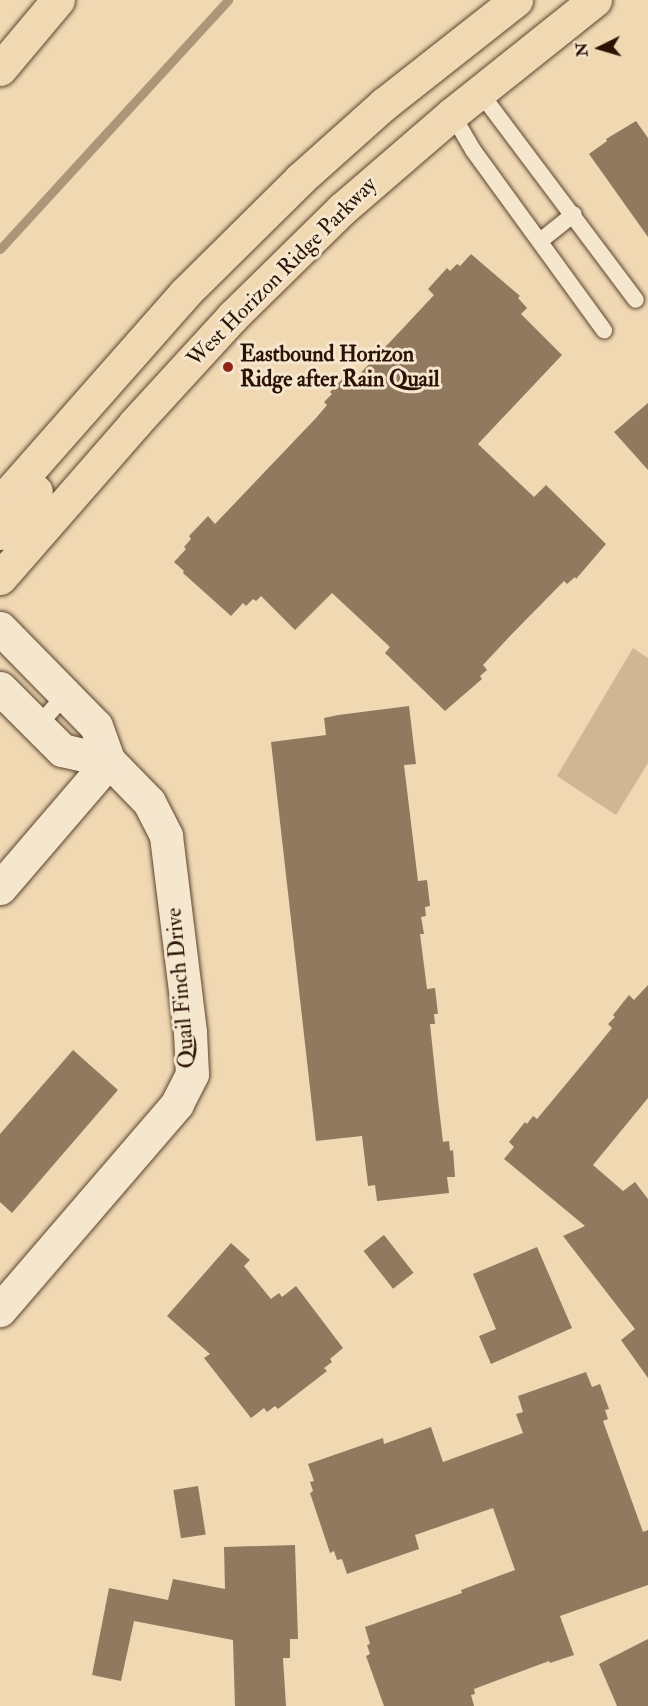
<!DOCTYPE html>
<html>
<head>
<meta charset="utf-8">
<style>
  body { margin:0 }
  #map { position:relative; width:648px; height:1706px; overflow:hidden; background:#f0d8b3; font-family:"IM FELL Double Pica",serif }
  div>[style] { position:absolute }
  .green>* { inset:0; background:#cfb695 }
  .stream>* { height:9px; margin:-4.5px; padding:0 4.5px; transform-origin:4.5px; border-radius:4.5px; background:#ad9578 }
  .building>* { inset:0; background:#91795f; transform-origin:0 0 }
  .roads { filter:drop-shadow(0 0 2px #5c4430) drop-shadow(0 0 2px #5c4430) }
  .service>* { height:16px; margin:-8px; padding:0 8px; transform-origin:8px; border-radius:8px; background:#f5e6ce }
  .minor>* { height:33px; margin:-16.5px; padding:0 16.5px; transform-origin:16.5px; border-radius:16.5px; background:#f5e6ce }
  .primary>* { height:33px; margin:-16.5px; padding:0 16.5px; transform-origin:16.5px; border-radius:16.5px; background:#f0d8b3 }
  .motorway>* { height:33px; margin:-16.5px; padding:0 16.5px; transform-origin:16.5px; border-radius:16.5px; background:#f0d8b3 }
  .dots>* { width:16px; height:16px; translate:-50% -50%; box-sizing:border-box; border:3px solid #f5e6ce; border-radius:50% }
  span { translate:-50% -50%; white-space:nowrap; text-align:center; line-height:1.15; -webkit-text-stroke:6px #f5e6ce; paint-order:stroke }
  .street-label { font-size:22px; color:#2b1205 }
  .poi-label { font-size:22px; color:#2b1205; font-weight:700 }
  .left { translate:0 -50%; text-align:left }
  .north { position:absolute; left:570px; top:18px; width:60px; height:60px; -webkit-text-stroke:4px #f5e6ce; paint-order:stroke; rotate:265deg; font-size:16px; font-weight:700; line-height:24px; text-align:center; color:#2b1205 }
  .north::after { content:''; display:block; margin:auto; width:21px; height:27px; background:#2b1205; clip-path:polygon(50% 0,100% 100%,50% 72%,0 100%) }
</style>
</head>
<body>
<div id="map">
  <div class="green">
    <i style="clip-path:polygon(633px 648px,648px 658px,648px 763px,616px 815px,557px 776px)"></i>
  </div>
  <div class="stream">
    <i style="left:0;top:249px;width:338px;rotate:-47.5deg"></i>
  </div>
  <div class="building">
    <i style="clip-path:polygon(636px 121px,648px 138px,648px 237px,589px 154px,607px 141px,606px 139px)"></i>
    <i style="clip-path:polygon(471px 254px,520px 296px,518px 298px,527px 308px,521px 314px,562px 355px,478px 444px,534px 497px,546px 485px,606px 544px,576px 579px,575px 577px,567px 584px,564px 581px,510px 636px,483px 665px,487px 670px,480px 676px,482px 679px,445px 711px,385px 653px,390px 647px,332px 593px,295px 630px,261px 596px,256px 601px,253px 599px,246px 606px,243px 603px,231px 616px,183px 573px,184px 571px,174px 562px,186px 549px,184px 547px,191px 539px,189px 536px,208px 516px,215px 524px,316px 418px,327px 405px,324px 402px,332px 394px,330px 392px,347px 374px,354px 380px,406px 325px,434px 295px,428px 289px,447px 268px,450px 271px,457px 264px,460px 266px)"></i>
    <i style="clip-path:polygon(648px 403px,648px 470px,614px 432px)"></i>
    <i style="clip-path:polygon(409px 706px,416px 764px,404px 765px,418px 881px,427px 880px,430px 906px,425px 907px,426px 916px,421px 917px,424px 934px,420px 934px,427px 989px,435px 988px,438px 1014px,434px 1014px,435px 1024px,430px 1024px,438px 1100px,443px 1142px,449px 1141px,450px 1151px,453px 1150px,455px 1177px,447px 1177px,449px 1193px,377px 1201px,375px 1185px,368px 1186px,362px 1136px,316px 1141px,271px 742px,326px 735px,324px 718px,338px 715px)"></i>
    <i style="clip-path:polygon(648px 985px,648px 1098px,593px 1165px,623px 1191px,635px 1182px,648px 1199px,648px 1378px,621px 1340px,635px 1329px,563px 1236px,585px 1226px,504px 1159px,514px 1147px,509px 1142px,525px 1122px,527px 1124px,533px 1116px,537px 1119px,586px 1060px,612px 1028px,608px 1024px,615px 1017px,613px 1015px,629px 995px,634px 1000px)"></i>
    <i style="clip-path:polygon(73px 1050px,118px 1090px,12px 1213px,0 1202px,0 1134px)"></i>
    <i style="left:384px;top:1235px;width:48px;height:26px;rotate:52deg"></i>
    <i style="clip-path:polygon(231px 1243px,250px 1260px,244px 1266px,271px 1299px,279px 1293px,282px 1297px,296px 1286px,343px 1348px,330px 1359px,332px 1362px,324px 1368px,327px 1371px,278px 1409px,275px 1406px,267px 1412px,264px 1408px,251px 1418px,204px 1358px,210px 1354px,167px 1316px)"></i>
    <i style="clip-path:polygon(537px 1247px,572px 1328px,491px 1364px,479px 1336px,496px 1329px,473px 1274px)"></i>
    <i style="clip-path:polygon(586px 1372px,592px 1387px,600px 1384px,609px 1409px,605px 1410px,608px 1419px,603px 1421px,643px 1532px,648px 1530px,648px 1585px,560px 1616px,574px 1655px,550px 1663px,549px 1661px,474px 1689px,475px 1694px,471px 1695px,474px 1706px,384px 1706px,366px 1656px,370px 1654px,367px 1645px,370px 1644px,365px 1627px,462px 1593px,461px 1590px,515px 1570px,493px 1508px,415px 1535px,419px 1549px,347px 1574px,342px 1559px,337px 1560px,334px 1551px,330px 1553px,310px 1493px,313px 1491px,310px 1482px,314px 1481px,308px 1464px,383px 1438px,384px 1444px,431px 1427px,443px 1462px,523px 1433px,516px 1414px,523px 1412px,518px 1396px)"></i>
    <i style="left:198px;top:1486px;width:49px;height:25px;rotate:81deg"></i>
    <i style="clip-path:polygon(295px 1545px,298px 1639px,290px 1639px,290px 1658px,283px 1658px,286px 1706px,235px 1706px,233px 1640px,134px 1621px,121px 1681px,92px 1675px,109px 1588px,168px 1600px,173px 1579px,225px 1589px,224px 1547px)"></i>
    <i style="clip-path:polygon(648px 1639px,648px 1706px,617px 1706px,599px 1664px)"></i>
  </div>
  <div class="roads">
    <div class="service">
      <i style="left:479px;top:91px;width:261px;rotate:53.1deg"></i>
      <i style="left:452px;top:114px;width:42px;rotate:59.7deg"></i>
      <i style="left:473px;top:150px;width:223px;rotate:54deg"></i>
      <i style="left:540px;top:241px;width:43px;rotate:-38.5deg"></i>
      <i style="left:38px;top:726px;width:41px;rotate:-48.9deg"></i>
    </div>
    <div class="minor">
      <i style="left:0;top:628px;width:137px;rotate:45.6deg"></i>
      <i style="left:96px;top:726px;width:37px;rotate:70deg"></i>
      <i style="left:109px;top:761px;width:57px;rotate:45.7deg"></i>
      <i style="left:149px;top:802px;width:38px;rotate:63deg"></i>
      <i style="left:166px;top:836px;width:197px;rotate:83deg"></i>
      <i style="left:190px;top:1032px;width:42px;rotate:87.3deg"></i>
      <i style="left:192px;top:1074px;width:34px;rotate:117deg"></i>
      <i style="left:177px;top:1104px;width:272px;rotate:130.7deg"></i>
      <i style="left:0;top:688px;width:88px;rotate:45deg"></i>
      <i style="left:62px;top:750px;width:48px;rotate:13.2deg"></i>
      <i style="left:0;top:888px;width:167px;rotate:-49.4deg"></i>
    </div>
    <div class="primary">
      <i style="left:0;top:503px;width:280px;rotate:-48.6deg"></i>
      <i style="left:185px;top:293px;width:162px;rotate:-44.7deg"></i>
      <i style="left:300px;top:179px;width:113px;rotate:-41.8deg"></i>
      <i style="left:384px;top:104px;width:168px;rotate:-38.2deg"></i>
      <i style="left:0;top:533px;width:55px;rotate:-49.4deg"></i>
      <i style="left:0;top:578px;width:206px;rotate:-48.9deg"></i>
      <i style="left:135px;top:423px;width:145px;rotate:-47.5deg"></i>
      <i style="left:233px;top:316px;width:153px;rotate:-44.5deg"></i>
      <i style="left:342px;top:209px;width:145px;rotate:-40.8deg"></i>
      <i style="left:452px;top:114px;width:183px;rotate:-38.6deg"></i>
    </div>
    <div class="motorway">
      <i style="left:0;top:69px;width:90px;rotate:-50deg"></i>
    </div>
  </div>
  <div class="dots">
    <i style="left:228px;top:367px;background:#8f2418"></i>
  </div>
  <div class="street-label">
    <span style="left:282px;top:272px;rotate:-45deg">West Horizon Ridge Parkway</span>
    <span style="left:181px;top:988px;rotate:-95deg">Quail Finch Drive</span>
  </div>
  <div class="poi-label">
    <span class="left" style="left:240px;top:367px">Eastbound Horizon<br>Ridge after Rain Quail</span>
  </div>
  <div class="north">N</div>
</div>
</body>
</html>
